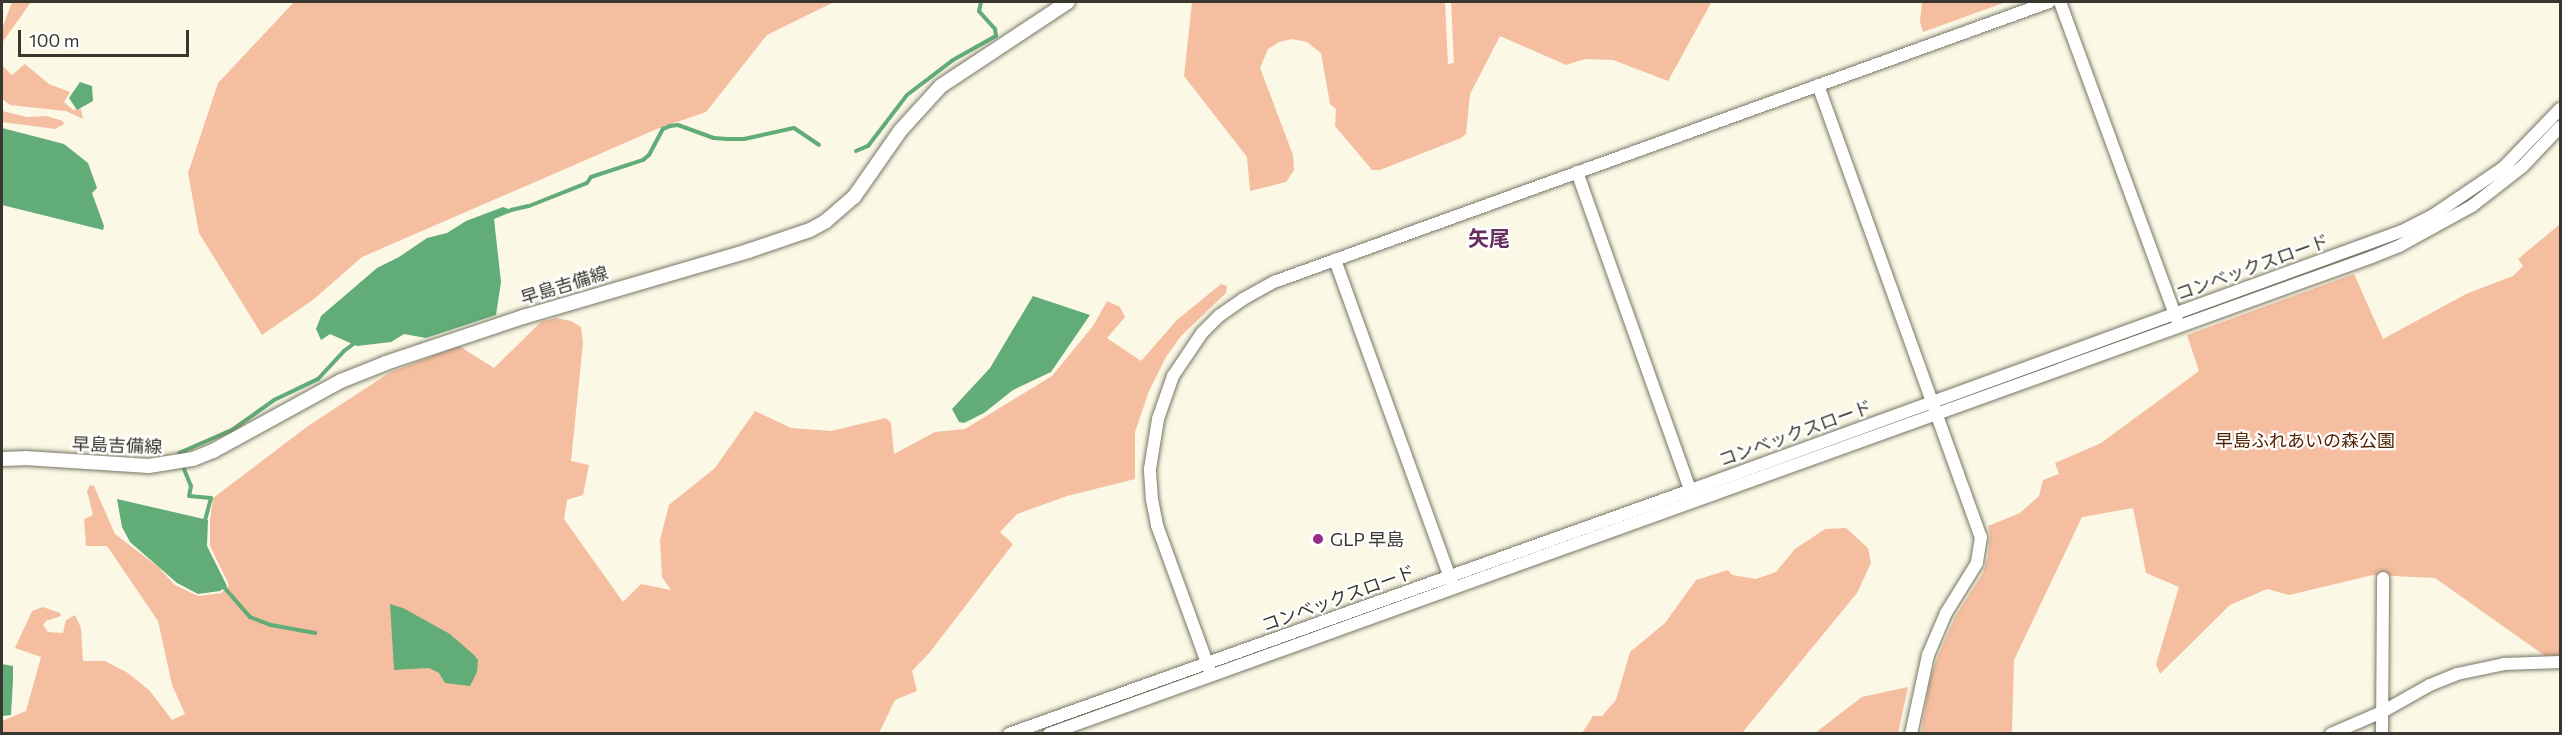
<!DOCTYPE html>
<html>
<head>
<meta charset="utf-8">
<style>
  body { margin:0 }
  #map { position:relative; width:2562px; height:735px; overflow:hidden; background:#fbf8e6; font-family:Commissioner,"Noto Sans JP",sans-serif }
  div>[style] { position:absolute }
  .green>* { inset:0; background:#f6bea0 }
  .water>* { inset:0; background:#61ac77 }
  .stream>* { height:4px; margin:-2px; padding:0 2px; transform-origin:2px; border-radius:2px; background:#61ac77 }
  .roads { filter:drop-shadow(0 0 2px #787665) drop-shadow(0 0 2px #787665) }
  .tertiary>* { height:12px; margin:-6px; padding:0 6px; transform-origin:6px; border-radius:6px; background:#fff }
  .secondary>* { height:14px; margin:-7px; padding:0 7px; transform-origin:7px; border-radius:7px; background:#fff }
  .dots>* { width:16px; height:16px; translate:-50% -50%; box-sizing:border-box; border:3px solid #fff; border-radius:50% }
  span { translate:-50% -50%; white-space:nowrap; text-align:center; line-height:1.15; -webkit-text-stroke:4.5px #fff; paint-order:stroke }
  .street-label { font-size:18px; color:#38372f }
  .park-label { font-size:18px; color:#522201 }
  .poi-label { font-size:18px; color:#38372f }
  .left { translate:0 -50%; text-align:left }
  .quarter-label { font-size:21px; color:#652f5d; font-weight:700 }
  .frame { position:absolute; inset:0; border:3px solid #38372f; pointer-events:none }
  .scale { position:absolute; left:18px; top:30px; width:171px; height:27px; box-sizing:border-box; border:3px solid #38372f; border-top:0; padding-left:8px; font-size:18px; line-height:21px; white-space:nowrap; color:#38372f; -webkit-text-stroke:4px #fff; paint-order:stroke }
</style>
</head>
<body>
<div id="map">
  <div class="green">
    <i style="clip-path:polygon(12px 2px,31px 2px,2px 43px,2px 29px)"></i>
    <i style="clip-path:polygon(294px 2px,834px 2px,767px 35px,706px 112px,657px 129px,362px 257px,314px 299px,262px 335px,199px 233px,188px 173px,218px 83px)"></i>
    <i style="clip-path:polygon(1192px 2px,1445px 2px,1448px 64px,1454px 63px,1451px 2px,1711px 3px,1668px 81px,1613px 60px,1585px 59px,1566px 65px,1500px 36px,1470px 94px,1466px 134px,1461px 138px,1380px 170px,1372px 170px,1335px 126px,1336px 109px,1330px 104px,1321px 53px,1307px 42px,1292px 39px,1279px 42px,1268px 49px,1260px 68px,1293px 155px,1294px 170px,1286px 182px,1250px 191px,1247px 157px,1184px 76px)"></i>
    <i style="clip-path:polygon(1922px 2px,2006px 2px,1923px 32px,1920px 22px)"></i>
    <i style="clip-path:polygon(25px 64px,49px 84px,70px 92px,64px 102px,73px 110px,81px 109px,83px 119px,66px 111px,10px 105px,2px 99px,2px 65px,12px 75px)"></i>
    <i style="clip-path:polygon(2px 111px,27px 117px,47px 116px,63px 121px,64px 124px,55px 129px,2px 122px)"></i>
    <i style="clip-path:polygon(2560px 224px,2560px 658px,2548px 658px,2435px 578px,2373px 575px,2289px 595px,2267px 589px,2230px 605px,2160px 674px,2156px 664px,2179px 587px,2146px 573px,2133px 508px,2082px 517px,2014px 660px,2012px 733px,1921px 734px,1930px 679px,1938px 656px,1955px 617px,1983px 573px,1988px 557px,1990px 535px,1988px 526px,2020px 513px,2039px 496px,2043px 480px,2059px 474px,2055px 463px,2101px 443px,2199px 371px,2187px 335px,2354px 274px,2383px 339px,2466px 294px,2513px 276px,2523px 266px,2518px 259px)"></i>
    <i style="clip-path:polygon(1221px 284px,1227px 286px,1226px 293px,1181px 336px,1166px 357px,1149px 391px,1135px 432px,1135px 479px,1067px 496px,1017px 514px,1000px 532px,1013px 544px,930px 652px,912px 671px,917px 691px,895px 700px,879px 733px,2px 734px,2px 721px,26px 711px,41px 657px,15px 648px,32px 611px,43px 607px,60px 613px,61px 616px,46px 621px,43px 625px,48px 632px,63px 633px,66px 620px,75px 615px,81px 628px,83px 661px,105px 661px,128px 673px,150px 691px,172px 720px,185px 714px,172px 685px,158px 621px,107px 546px,86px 546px,84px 519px,93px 515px,87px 491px,90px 485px,94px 486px,115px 534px,157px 566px,175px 585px,198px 596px,221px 593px,229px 585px,210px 546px,210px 520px,213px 498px,308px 426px,389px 373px,459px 346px,494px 368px,541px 322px,556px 318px,571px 321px,581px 327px,583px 343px,571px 461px,589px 465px,583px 495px,567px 500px,564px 519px,623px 602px,641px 584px,671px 590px,662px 577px,660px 540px,669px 505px,715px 468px,755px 411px,791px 428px,831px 431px,886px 418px,891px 423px,894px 454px,935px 432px,965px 429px,1052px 376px,1093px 326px,1107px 301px,1120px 307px,1125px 317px,1107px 338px,1141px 361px,1177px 320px)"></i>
    <i style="clip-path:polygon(1846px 528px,1868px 548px,1871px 563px,1857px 593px,1742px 733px,1582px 733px,1593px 716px,1602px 716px,1616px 700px,1630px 652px,1665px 623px,1696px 580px,1728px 570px,1732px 575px,1756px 579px,1776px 572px,1795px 549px,1825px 529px)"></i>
    <i style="clip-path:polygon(1908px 687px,1898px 733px,1815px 733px,1862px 697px)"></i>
  </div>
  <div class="water">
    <i style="clip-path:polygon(80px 82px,92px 86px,93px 101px,77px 110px,69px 98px)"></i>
    <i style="clip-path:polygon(2px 128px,64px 144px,88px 163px,97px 188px,92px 193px,104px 226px,103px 230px,2px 205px)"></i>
    <i style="clip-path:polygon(503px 207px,514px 211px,494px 219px,501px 282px,496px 315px,426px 338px,404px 334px,391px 342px,357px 346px,330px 334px,321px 340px,316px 329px,321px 316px,377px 268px,399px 257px,427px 238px,447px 233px,466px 221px)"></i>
    <i style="clip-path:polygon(1033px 296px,1090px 315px,1051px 372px,1013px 390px,984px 413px,964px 423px,959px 422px,952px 409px,990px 368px)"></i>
    <i style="clip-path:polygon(117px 499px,208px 520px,207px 546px,227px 586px,220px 591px,198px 594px,177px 583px,130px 542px,122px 527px)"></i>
    <i style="clip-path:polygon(390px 604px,403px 608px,450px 634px,474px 655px,478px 660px,477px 672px,470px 686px,445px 683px,439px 673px,429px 668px,394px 670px)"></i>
    <i style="clip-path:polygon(2px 664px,13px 666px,13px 680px,11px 715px,2px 716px)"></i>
  </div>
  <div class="stream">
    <i style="left:856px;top:151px;width:13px;rotate:-23deg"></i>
    <i style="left:868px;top:146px;width:64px;rotate:-52.6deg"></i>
    <i style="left:907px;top:95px;width:58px;rotate:-37.3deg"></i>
    <i style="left:953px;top:60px;width:49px;rotate:-29.2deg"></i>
    <i style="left:996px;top:36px;width:7px;rotate:-98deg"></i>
    <i style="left:995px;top:29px;width:24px;rotate:-132deg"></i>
    <i style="left:979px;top:11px;width:9px;rotate:-77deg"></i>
    <i style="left:511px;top:210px;width:18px;rotate:-13deg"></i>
    <i style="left:529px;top:206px;width:62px;rotate:-21.6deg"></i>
    <i style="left:587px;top:183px;width:7px;rotate:-56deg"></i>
    <i style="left:591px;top:177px;width:55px;rotate:-18.1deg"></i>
    <i style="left:643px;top:160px;width:8px;rotate:-40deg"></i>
    <i style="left:649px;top:155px;width:30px;rotate:-62deg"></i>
    <i style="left:663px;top:129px;width:8px;rotate:-23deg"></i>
    <i style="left:670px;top:126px;width:8px;rotate:-7deg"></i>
    <i style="left:678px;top:125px;width:38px;rotate:20deg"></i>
    <i style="left:714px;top:138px;width:13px;rotate:4deg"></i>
    <i style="left:727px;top:139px;width:17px"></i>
    <i style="left:744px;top:139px;width:51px;rotate:-12.4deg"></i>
    <i style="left:794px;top:128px;width:30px;rotate:34deg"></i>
    <i style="left:179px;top:453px;width:58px;rotate:-23.5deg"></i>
    <i style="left:232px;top:430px;width:52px;rotate:-35.5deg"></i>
    <i style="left:274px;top:400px;width:49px;rotate:-25.5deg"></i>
    <i style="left:318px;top:379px;width:38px;rotate:-47deg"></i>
    <i style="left:344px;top:351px;width:15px;rotate:-37deg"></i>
    <i style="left:184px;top:469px;width:18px;rotate:68deg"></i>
    <i style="left:191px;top:486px;width:10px;rotate:101deg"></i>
    <i style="left:189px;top:496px;width:22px;rotate:5deg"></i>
    <i style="left:211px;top:498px;width:27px;rotate:105deg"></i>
    <i style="left:222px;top:585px;width:43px;rotate:48.8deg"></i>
    <i style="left:250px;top:617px;width:22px;rotate:21deg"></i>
    <i style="left:271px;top:625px;width:45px;rotate:10.3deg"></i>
  </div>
  <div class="roads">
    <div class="tertiary">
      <i style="left:2060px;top:2px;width:339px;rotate:69.8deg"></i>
      <i style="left:1818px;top:85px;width:480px;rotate:70.2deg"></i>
      <i style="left:1981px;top:537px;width:26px;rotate:99deg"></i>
      <i style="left:1977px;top:563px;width:59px;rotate:121.8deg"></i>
      <i style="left:1946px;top:613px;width:46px;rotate:113.2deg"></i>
      <i style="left:1928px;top:655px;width:81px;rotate:102.1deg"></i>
      <i style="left:1577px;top:172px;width:345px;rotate:70.4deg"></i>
      <i style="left:1335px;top:260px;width:344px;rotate:70.1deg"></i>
      <i style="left:1210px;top:671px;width:155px;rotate:-110deg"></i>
      <i style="left:1157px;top:525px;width:25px;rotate:-101deg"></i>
      <i style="left:1152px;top:500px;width:31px;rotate:-94deg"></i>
      <i style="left:1150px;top:469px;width:51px;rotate:-80.9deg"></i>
      <i style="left:1158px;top:419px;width:46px;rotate:-70.8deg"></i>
      <i style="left:1173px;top:376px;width:52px;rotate:-56deg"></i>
      <i style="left:1202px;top:333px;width:24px;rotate:-45deg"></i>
      <i style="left:1219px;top:316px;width:29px;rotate:-35deg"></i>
      <i style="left:1243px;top:299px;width:35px;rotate:-29deg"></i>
      <i style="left:1274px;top:282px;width:824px;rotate:-19.86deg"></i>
      <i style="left:1009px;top:734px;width:724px;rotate:-19.69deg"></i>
      <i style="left:1691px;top:490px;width:757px;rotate:-20.02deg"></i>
      <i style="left:2402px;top:231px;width:34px;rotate:-27deg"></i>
      <i style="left:2432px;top:216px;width:87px;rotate:-34.2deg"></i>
      <i style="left:2504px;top:167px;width:81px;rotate:-46deg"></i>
      <i style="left:1049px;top:734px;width:1406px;rotate:-19.83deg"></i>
      <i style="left:2372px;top:257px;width:31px;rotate:-22deg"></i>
      <i style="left:2401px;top:245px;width:81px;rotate:-28.8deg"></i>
      <i style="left:2472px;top:206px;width:63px;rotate:-38deg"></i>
      <i style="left:2522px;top:167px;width:55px;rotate:-46.5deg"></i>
      <i style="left:2331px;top:734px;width:56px;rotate:-23.3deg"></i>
      <i style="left:2382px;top:712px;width:55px;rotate:-29.4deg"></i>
      <i style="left:2430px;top:685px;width:29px;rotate:-22deg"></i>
      <i style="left:2457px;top:674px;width:48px;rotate:-12deg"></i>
      <i style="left:2504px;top:664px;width:56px;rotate:-2deg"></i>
      <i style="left:2382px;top:734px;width:156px;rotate:-89.6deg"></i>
    </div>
    <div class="secondary">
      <i style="left:2px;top:459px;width:23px;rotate:-2deg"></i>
      <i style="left:25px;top:458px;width:124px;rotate:3.7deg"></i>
      <i style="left:149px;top:466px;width:45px;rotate:-9deg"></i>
      <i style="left:193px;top:459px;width:22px;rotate:-22deg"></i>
      <i style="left:213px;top:451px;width:146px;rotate:-28.7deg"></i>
      <i style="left:341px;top:381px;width:48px;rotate:-21.8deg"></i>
      <i style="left:386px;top:363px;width:145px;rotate:-18.6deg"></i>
      <i style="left:523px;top:317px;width:234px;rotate:-16.3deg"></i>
      <i style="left:748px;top:251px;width:65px;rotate:-18.7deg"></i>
      <i style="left:810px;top:230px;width:18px;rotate:-29deg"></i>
      <i style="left:826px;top:221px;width:37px;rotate:-41deg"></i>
      <i style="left:854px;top:197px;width:80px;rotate:-55.1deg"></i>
      <i style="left:900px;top:131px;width:61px;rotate:-47.7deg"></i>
      <i style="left:941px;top:86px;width:152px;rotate:-33.5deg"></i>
    </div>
  </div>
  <div class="dots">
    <i style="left:1318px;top:539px;background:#972a8b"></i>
  </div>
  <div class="street-label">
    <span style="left:2252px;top:267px;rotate:-20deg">コンベックスロード</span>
    <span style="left:564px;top:285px;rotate:-17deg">早島吉備線</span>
    <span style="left:1795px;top:433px;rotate:-20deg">コンベックスロード</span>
    <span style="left:117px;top:445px;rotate:2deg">早島吉備線</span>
    <span style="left:1338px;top:598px;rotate:-20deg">コンベックスロード</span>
  </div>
  <div class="park-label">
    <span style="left:2305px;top:440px">早島ふれあいの森公園</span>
  </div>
  <div class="poi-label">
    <span class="left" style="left:1330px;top:539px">GLP 早島</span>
  </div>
  <div class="quarter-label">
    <span style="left:1489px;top:238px">矢尾</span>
  </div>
  <div class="frame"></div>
  <div class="scale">100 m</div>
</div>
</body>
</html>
